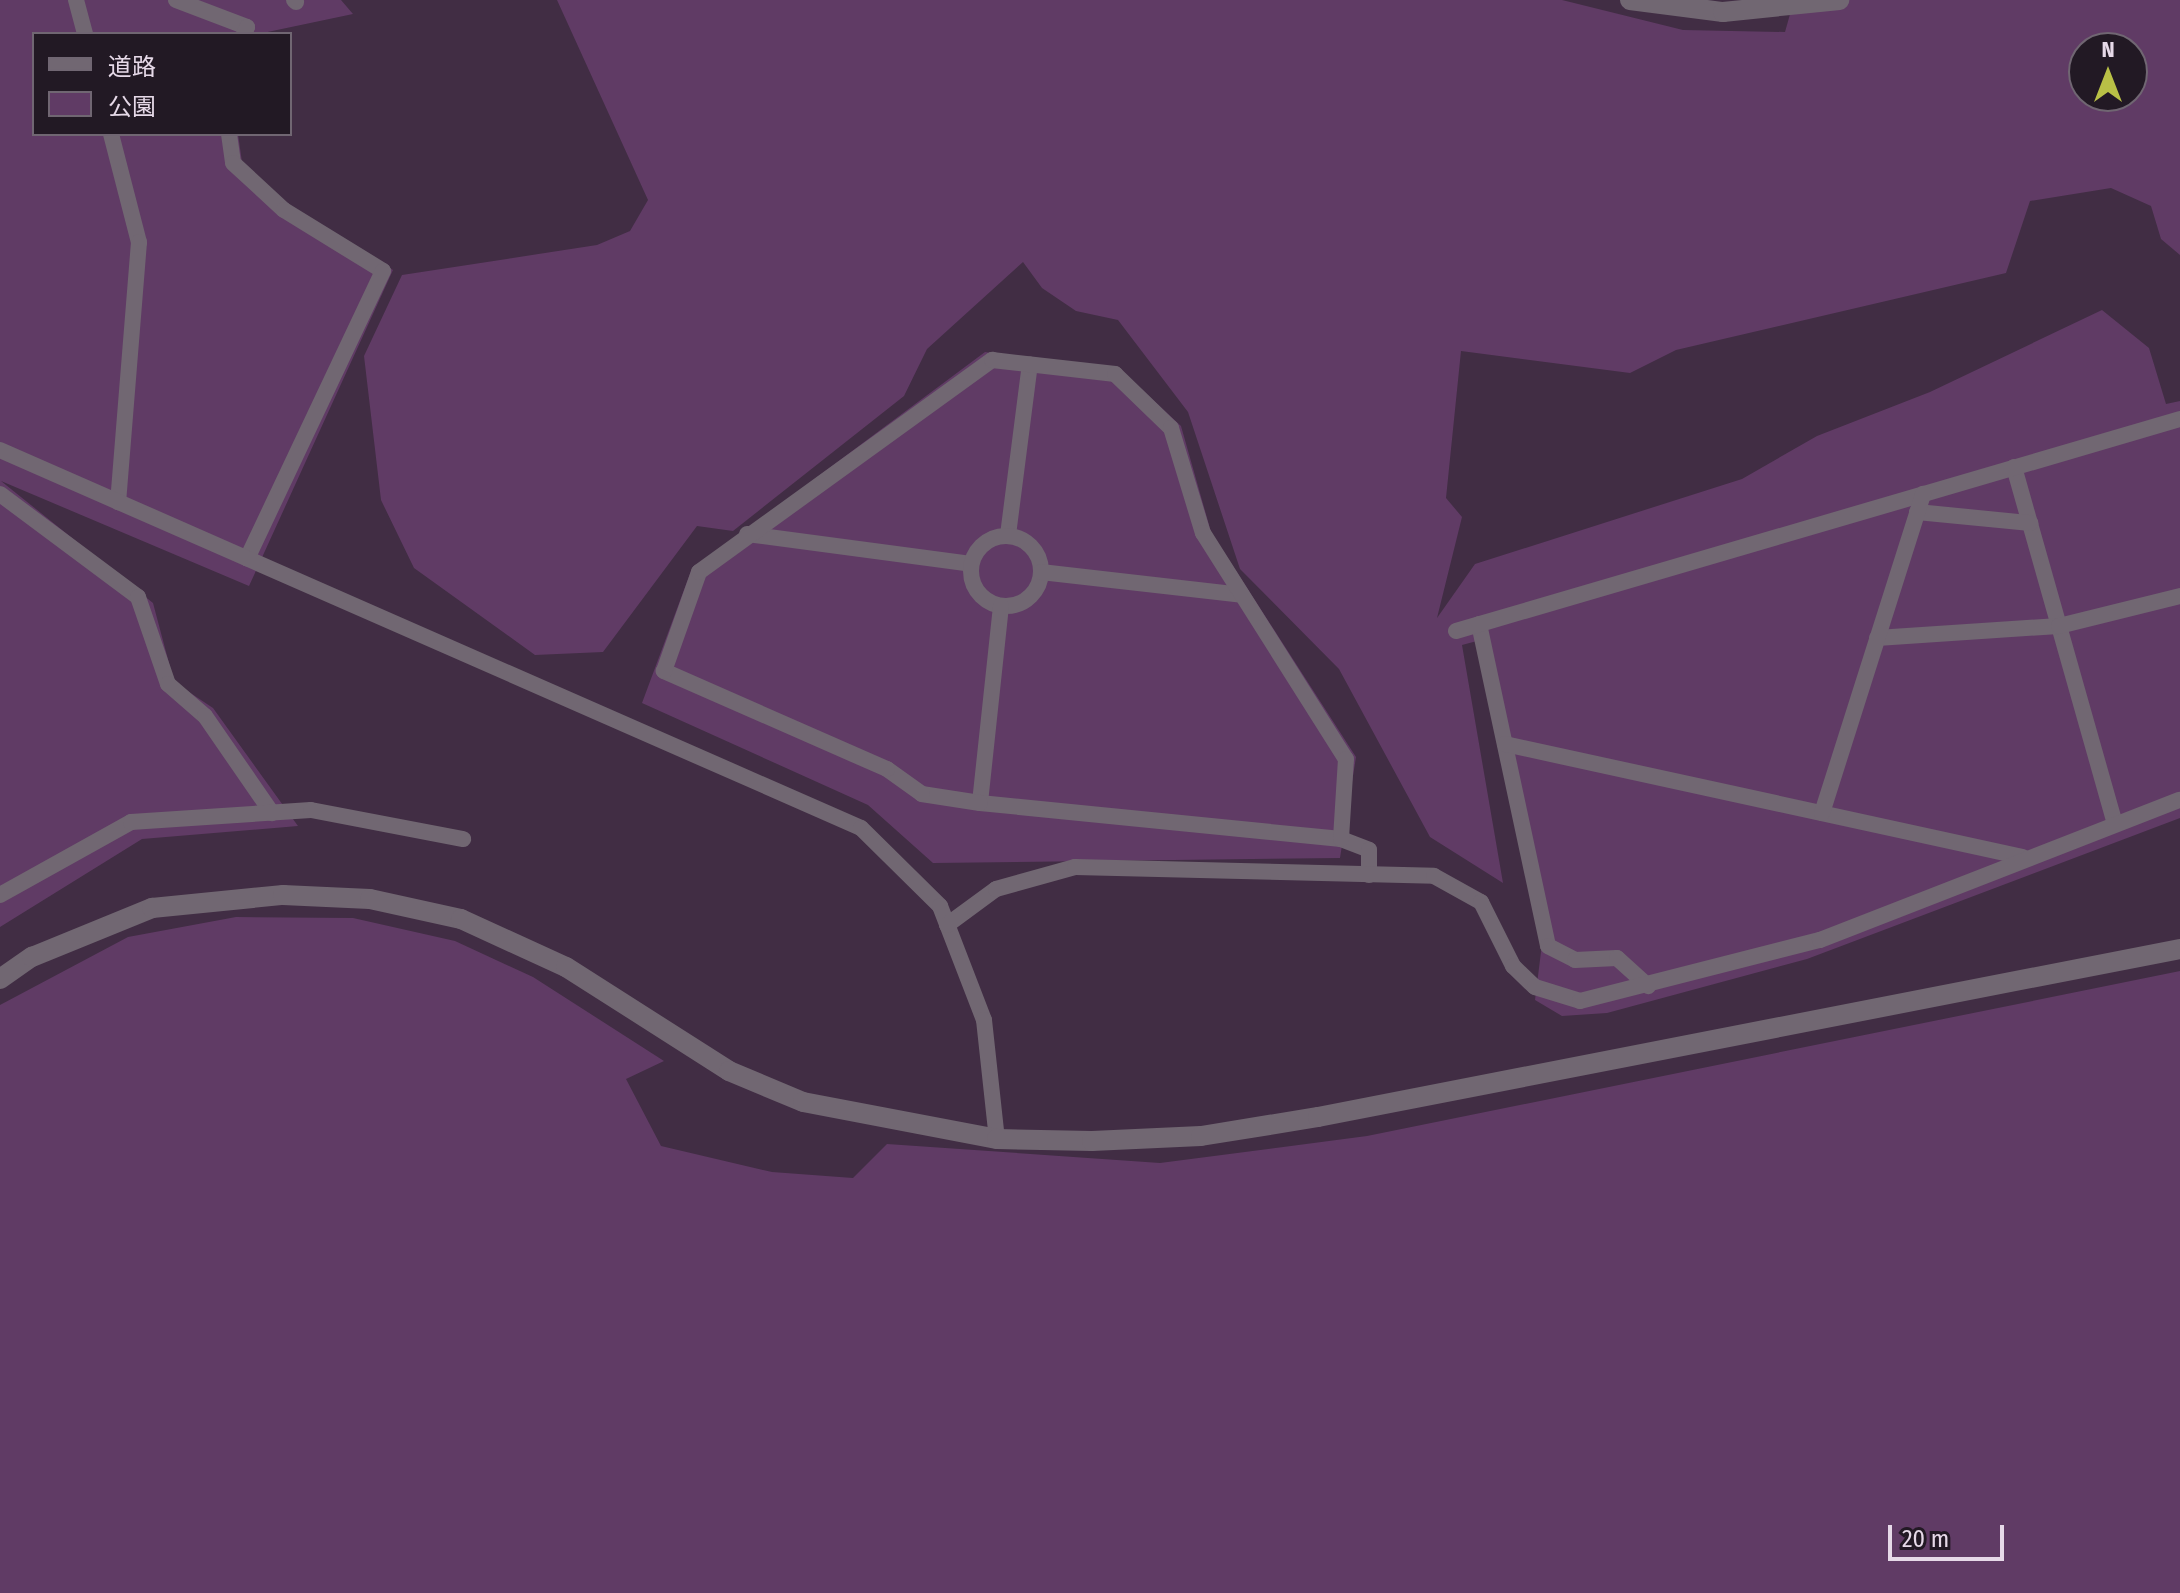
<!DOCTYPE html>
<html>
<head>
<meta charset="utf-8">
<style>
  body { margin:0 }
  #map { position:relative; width:2180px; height:1593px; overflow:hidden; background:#412d44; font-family:"Fira Sans Condensed","Noto Sans JP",sans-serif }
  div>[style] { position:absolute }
  .green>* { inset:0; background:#603b65 }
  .service>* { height:16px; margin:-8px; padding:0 8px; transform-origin:8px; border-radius:8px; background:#716772 }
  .service>.ring { margin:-8px; padding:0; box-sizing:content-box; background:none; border:16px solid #716772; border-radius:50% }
  .minor>* { height:20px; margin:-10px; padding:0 10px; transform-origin:10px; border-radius:10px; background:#716772 }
  .tertiary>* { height:20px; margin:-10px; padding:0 10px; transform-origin:10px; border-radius:10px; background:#716772 }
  span { translate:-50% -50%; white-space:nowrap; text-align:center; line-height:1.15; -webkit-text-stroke:6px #221924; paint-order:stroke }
  .legend { position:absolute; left:32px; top:32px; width:260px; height:104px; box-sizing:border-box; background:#221924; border:2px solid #706672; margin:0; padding:10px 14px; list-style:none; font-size:24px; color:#e6d9e8 }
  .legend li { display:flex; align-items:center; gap:16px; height:40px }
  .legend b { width:40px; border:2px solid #706672 }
  .north { position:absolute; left:2068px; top:32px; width:80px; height:80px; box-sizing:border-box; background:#221924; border:2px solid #706672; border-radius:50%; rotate:0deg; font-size:22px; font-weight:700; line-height:32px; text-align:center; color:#e6d9e8 }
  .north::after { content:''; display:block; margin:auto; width:28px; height:36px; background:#b9c046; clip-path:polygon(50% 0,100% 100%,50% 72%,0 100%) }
  .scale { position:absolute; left:1888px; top:1525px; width:116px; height:36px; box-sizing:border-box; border:4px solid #e6d9e8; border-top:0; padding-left:10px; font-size:24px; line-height:28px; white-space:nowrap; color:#e6d9e8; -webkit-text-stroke:6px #221924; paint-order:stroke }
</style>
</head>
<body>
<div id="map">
  <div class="green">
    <i style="clip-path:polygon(0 0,341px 0,353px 14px,258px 34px,34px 34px,34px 134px,238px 134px,242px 162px,275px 196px,393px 270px,249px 586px,1px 481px,153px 603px,174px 682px,213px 708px,298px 826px,142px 839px,0 927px)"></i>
    <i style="clip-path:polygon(evenodd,557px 0,1562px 0,1683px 30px,1785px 32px,1794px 0,2180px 0,2180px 255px,2161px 239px,2151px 206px,2111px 188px,2030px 201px,2006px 273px,1676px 350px,1630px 373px,1461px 351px,1446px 498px,1462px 517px,1437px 618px,1475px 564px,1742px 479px,1817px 436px,1930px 392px,2102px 310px,2149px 348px,2166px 404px,2180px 401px,2180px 818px,1807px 959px,1607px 1013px,1562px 1016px,1535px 1000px,1542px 944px,1477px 641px,1462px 645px,1503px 883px,1430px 837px,1339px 669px,1240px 569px,1188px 412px,1118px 320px,1076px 311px,1042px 288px,1023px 262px,927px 349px,904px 396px,733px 531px,697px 526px,603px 652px,535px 655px,414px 568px,381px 500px,364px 356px,402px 275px,597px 245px,630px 231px,648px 200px,557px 0,2084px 48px,2132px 48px,2132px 96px,2084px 96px,2084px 48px)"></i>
    <i style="clip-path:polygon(985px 352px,1123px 372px,1181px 426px,1211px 532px,1356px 757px,1340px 858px,933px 863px,868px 805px,642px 703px,691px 571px)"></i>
    <i style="clip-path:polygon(236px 917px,353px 918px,455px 941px,533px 977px,664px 1061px,626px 1079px,661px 1146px,772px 1172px,853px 1178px,887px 1144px,1160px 1163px,1367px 1136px,2180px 971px,2180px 1593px,0 1593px,0 1005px,128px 937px)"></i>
  </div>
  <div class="service">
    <i style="left:76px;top:0;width:35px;rotate:75deg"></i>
    <i style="left:176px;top:0;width:76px;rotate:20.8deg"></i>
    <i style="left:247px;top:27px;width:8px;rotate:113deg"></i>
    <i style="left:294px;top:0;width:3px;rotate:45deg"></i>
    <i style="left:111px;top:134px;width:112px;rotate:75.5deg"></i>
    <i style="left:139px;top:242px;width:261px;rotate:94.6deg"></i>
    <i style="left:229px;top:134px;width:29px;rotate:82deg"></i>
    <i style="left:233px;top:163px;width:69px;rotate:42.7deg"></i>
    <i style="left:284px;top:210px;width:116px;rotate:31.6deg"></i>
    <i style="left:383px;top:271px;width:318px;rotate:115.3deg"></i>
    <i style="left:0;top:450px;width:940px;rotate:23.7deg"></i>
    <i style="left:861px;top:828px;width:111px;rotate:44.6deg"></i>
    <i style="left:940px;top:906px;width:122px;rotate:68.9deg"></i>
    <i style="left:984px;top:1020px;width:120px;rotate:83.8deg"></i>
    <i style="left:2014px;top:467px;width:370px;rotate:74.2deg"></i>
    <i style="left:0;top:494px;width:172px;rotate:36.7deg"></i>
    <i style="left:138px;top:597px;width:92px;rotate:71deg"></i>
    <i style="left:168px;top:684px;width:49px;rotate:40.9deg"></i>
    <i style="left:205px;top:716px;width:118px;rotate:55.4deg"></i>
    <i style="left:1917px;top:512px;width:114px;rotate:5.6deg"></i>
    <i style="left:747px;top:534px;width:226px;rotate:7.6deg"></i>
    <i style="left:1008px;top:535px;width:172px;rotate:-82.7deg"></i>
    <i class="ring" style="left:971px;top:536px;width:54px;height:54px"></i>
    <i style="left:1041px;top:572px;width:202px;rotate:6.5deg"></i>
    <i style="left:1001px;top:606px;width:198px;rotate:96.1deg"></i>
    <i style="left:980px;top:803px;width:363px;rotate:5.7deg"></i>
    <i style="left:1341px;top:839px;width:30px;rotate:21deg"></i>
    <i style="left:1369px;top:850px;width:25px;rotate:90deg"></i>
    <i style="left:1479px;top:624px;width:329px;rotate:77.9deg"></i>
    <i style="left:1548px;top:946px;width:30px;rotate:27deg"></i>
    <i style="left:1575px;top:960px;width:42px;rotate:-2.7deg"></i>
    <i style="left:1617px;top:958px;width:42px;rotate:42.1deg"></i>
    <i style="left:1456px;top:631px;width:754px;rotate:-16.32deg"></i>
    <i style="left:1877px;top:638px;width:182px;rotate:-3.8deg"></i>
    <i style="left:2059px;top:626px;width:125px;rotate:-13.9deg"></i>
    <i style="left:1505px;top:744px;width:530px;rotate:12.31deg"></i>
    <i style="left:980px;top:803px;width:59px;rotate:-171.2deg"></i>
    <i style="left:922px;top:794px;width:43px;rotate:-144.5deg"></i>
    <i style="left:887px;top:769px;width:244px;rotate:-156.3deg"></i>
    <i style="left:664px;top:671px;width:105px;rotate:-70.5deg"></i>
    <i style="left:699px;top:572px;width:362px;rotate:-35.9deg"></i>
    <i style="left:992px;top:360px;width:124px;rotate:6.5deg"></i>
    <i style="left:1115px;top:374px;width:78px;rotate:44deg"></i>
    <i style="left:1171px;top:428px;width:110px;rotate:73.1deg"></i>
    <i style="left:1203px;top:533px;width:267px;rotate:57.7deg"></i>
    <i style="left:1346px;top:759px;width:80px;rotate:93.6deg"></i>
    <i style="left:1822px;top:813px;width:335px;rotate:-72.4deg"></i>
    <i style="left:0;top:895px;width:150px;rotate:-29.1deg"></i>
    <i style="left:131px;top:822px;width:180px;rotate:-3.8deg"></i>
    <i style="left:311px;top:810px;width:155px;rotate:10.8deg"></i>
    <i style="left:947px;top:925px;width:61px;rotate:-36.3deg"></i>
    <i style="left:996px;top:889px;width:82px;rotate:-15.6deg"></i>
    <i style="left:1075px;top:867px;width:359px;rotate:1.4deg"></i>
    <i style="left:1434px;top:876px;width:54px;rotate:29deg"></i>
    <i style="left:1481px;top:902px;width:72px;rotate:63.4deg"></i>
    <i style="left:1513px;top:966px;width:30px;rotate:44deg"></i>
    <i style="left:1535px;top:987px;width:47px;rotate:17.3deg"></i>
    <i style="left:1580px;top:1001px;width:248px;rotate:-14.3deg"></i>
    <i style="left:1820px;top:940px;width:386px;rotate:-21.3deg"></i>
  </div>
  <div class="minor">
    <i style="left:1630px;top:0;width:94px;rotate:7.4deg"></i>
    <i style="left:1723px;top:12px;width:117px;rotate:-5.9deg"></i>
  </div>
  <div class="tertiary">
    <i style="left:0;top:979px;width:39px;rotate:-35deg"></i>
    <i style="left:32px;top:957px;width:130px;rotate:-22.2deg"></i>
    <i style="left:152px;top:908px;width:132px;rotate:-5.7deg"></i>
    <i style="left:283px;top:895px;width:87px;rotate:2.6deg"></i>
    <i style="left:370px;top:899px;width:93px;rotate:12.4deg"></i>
    <i style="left:461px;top:919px;width:115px;rotate:24.6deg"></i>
    <i style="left:566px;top:967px;width:193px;rotate:32.5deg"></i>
    <i style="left:729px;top:1071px;width:80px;rotate:22.7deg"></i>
    <i style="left:803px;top:1102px;width:197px;rotate:10.8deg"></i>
    <i style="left:997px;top:1139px;width:95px;rotate:1.2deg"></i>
    <i style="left:1092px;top:1141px;width:109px;rotate:-2.6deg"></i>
    <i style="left:1201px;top:1136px;width:119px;rotate:-9.2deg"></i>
    <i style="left:1318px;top:1117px;width:878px;rotate:-11.03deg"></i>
  </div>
  <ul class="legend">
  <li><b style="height:10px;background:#716772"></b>道路</li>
  <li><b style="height:22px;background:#603b65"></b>公園</li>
  </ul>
  <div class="north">N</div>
  <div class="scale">20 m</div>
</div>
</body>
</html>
